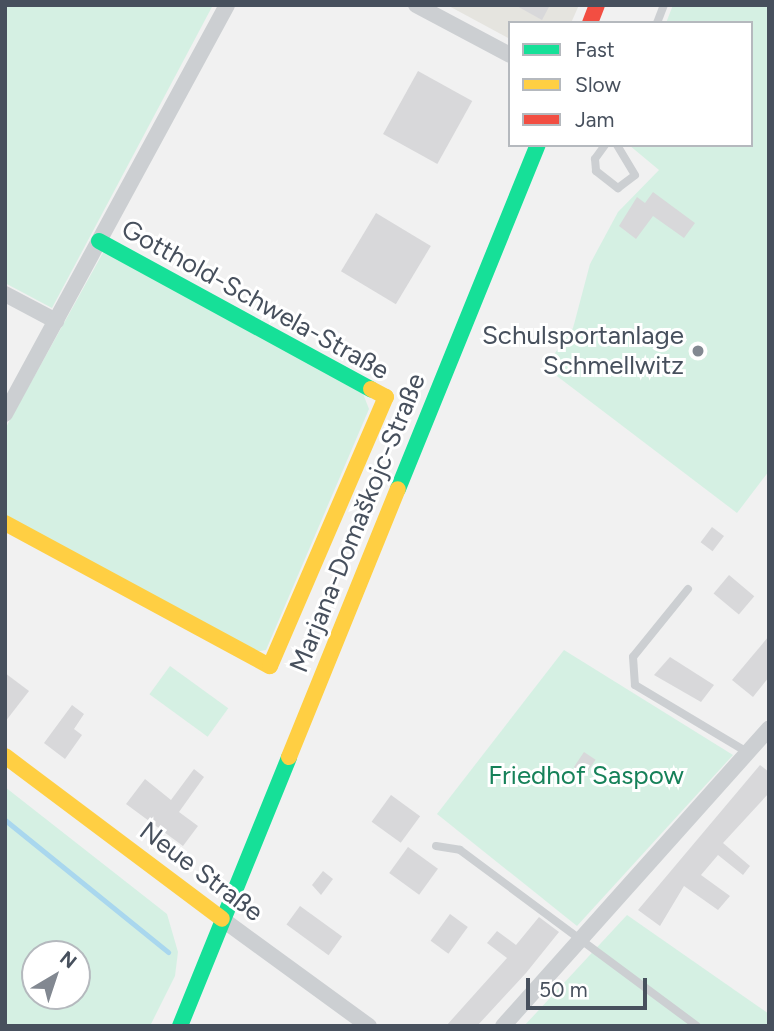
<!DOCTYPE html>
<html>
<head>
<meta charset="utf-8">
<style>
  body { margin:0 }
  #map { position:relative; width:774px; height:1031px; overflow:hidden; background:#f1f1f1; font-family:Figtree,sans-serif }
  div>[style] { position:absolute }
  .commercial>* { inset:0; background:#e5e4df }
  .green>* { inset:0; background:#d5f0e3; transform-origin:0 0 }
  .stream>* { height:5px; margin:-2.5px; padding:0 2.5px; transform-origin:2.5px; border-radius:2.5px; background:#a9d7ee }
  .building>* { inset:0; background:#d8d8da; transform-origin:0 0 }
  .lane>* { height:8px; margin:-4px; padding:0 4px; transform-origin:4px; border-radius:4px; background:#cccfd2 }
  .street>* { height:16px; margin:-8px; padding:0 8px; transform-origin:8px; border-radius:8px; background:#cccfd2 }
  .fast>* { height:16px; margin:-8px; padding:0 8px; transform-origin:8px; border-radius:8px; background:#16e098 }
  .slow>* { height:16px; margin:-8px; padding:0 8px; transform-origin:8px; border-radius:8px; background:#ffcf43 }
  .jam>* { height:16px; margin:-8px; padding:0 8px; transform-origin:8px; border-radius:8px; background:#f24e42 }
  .dots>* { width:19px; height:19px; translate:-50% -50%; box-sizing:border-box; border:4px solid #fff; border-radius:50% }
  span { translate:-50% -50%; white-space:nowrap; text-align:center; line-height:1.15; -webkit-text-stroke:6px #fff; paint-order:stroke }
  .street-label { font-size:26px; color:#47505d }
  .poi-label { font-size:26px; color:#47505d }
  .right { translate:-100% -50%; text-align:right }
  .park-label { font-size:26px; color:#168159 }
  .frame { position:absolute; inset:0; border:7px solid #47505d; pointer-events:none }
  .legend { position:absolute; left:508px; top:21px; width:245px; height:126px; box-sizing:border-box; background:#fff; border:2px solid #b5b9be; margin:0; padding:9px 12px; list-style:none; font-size:21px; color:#47505d }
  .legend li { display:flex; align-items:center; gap:14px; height:35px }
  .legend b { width:35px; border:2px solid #b5b9be }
  .north { position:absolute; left:21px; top:940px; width:70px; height:70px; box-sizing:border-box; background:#fff; border:2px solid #b5b9be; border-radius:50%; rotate:39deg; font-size:19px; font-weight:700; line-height:28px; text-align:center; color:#47505d }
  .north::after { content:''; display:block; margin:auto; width:24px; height:32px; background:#828891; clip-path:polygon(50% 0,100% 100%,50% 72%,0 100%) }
  .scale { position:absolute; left:526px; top:978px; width:121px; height:32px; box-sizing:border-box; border:4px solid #47505d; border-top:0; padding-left:9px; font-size:21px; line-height:24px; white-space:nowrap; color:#47505d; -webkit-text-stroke:5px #fff; paint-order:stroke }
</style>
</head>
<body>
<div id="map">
  <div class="commercial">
    <i style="clip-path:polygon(447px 5px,579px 5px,571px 23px,510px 23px,510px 39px)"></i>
  </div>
  <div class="green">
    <i style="clip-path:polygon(5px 5px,213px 5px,52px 308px,5px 283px)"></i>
    <i style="clip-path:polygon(673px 5px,769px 5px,769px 471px,737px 513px,545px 367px,573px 328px,590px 264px,618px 212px,659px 170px,629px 145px,751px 145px,751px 23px,666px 23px)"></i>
    <i style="clip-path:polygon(104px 251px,362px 391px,369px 409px,266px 650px,254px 652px,5px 517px,5px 429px)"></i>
    <i style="clip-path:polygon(564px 650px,733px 755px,577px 926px,437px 814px)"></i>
    <i style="left:170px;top:666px;width:72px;height:35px;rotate:36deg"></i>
    <i style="clip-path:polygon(evenodd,5px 787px,167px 914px,178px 952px,175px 976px,150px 1026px,5px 1026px,5px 787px,35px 954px,77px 954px,77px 996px,35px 996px,35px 954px)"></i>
    <i style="clip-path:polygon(627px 915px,769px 1014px,769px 1026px,524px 1026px)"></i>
  </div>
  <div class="stream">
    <i style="left:5px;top:820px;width:210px;rotate:39deg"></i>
  </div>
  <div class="building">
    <i style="clip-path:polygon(515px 5px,550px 5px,542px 20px)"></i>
    <i style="left:418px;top:71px;width:62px;height:72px;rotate:29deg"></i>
    <i style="clip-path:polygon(653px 192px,695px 223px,684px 238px,653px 216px,636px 239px,619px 226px,637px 197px,645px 203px)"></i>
    <i style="left:376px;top:213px;width:64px;height:68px;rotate:31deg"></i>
    <i style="left:712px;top:527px;width:15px;height:19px;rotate:37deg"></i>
    <i style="left:729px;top:575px;width:33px;height:24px;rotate:40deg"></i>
    <i style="clip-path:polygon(769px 636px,769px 677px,753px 697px,732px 680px)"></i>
    <i style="clip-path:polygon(670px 657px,714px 685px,701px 702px,654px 675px)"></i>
    <i style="clip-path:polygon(5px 673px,29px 691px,5px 722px)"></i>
    <i style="clip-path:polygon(72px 705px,84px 714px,74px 729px,82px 735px,65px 759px,44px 743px)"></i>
    <i style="left:584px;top:752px;width:14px;height:18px;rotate:34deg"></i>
    <i style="clip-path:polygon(760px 765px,769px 772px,769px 793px,723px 843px,750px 866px,743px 875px,718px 855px,701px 875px,730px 896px,718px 910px,684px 886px,660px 926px,638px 910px)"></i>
    <i style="clip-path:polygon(194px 769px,204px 777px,179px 812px,198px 826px,183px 846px,126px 804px,145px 779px,171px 800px)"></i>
    <i style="left:391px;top:795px;width:36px;height:33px;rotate:36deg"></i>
    <i style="left:408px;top:847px;width:37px;height:32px;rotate:36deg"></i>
    <i style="clip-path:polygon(323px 871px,333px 879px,321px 895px,312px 885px)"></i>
    <i style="left:300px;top:906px;width:52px;height:23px;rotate:36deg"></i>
    <i style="left:450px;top:914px;width:22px;height:33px;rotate:36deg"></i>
    <i style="clip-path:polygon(539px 917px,559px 932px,526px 973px,477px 1026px,446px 1026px,507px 958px,487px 943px,497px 931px,516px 945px)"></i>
  </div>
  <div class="lane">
    <i style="left:657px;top:23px;width:19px;rotate:-69deg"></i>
    <i style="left:605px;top:145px;width:17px;rotate:126deg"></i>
    <i style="left:595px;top:159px;width:12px;rotate:85deg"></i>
    <i style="left:596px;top:171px;width:28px;rotate:38deg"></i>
    <i style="left:618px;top:188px;width:21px;rotate:-37deg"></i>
    <i style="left:635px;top:175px;width:35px;rotate:-121deg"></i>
    <i style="left:688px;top:589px;width:87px;rotate:129deg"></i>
    <i style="left:633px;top:657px;width:28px;rotate:86deg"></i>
    <i style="left:635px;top:685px;width:131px;rotate:30.9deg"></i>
    <i style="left:436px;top:846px;width:24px;rotate:9deg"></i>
    <i style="left:460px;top:850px;width:295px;rotate:36.6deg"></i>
  </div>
  <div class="street">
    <i style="left:416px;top:5px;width:106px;rotate:28deg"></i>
    <i style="left:5px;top:294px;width:58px;rotate:27.9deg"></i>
    <i style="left:5px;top:414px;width:465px;rotate:-61.5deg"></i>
    <i style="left:222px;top:919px;width:182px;rotate:36.1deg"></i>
    <i style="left:503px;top:1026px;width:399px;rotate:-48.2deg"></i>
  </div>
  <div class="fast">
    <i style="left:99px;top:241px;width:310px;rotate:28.6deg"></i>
    <i style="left:398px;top:489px;width:371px;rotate:-67.9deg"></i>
    <i style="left:180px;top:1026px;width:290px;rotate:-67.9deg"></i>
  </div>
  <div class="slow">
    <i style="left:5px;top:523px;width:301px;rotate:28.4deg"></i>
    <i style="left:270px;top:666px;width:293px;rotate:-66.7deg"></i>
    <i style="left:386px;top:397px;width:17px;rotate:-152deg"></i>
    <i style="left:5px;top:756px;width:271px;rotate:36.9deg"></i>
    <i style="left:289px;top:757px;width:289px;rotate:-67.9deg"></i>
  </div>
  <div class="jam">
    <i style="left:590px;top:23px;width:19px;rotate:-69deg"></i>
  </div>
  <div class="dots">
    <i style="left:698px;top:351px;background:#828891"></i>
  </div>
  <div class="street-label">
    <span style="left:255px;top:300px;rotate:29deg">Gotthold-Schwela-Straße</span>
    <span style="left:358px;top:523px;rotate:-68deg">Marjana-Domaškojc-Straße</span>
    <span style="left:201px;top:872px;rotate:37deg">Neue Straße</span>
  </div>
  <div class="poi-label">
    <span class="right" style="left:684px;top:351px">Schulsportanlage<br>Schmellwitz</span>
  </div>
  <div class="park-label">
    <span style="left:586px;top:776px">Friedhof Saspow</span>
  </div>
  <div class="frame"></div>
  <ul class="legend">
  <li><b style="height:9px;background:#16e098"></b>Fast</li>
  <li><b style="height:9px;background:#ffcf43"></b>Slow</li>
  <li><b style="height:9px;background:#f24e42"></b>Jam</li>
  </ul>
  <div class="north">N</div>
  <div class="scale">50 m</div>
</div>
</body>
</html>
